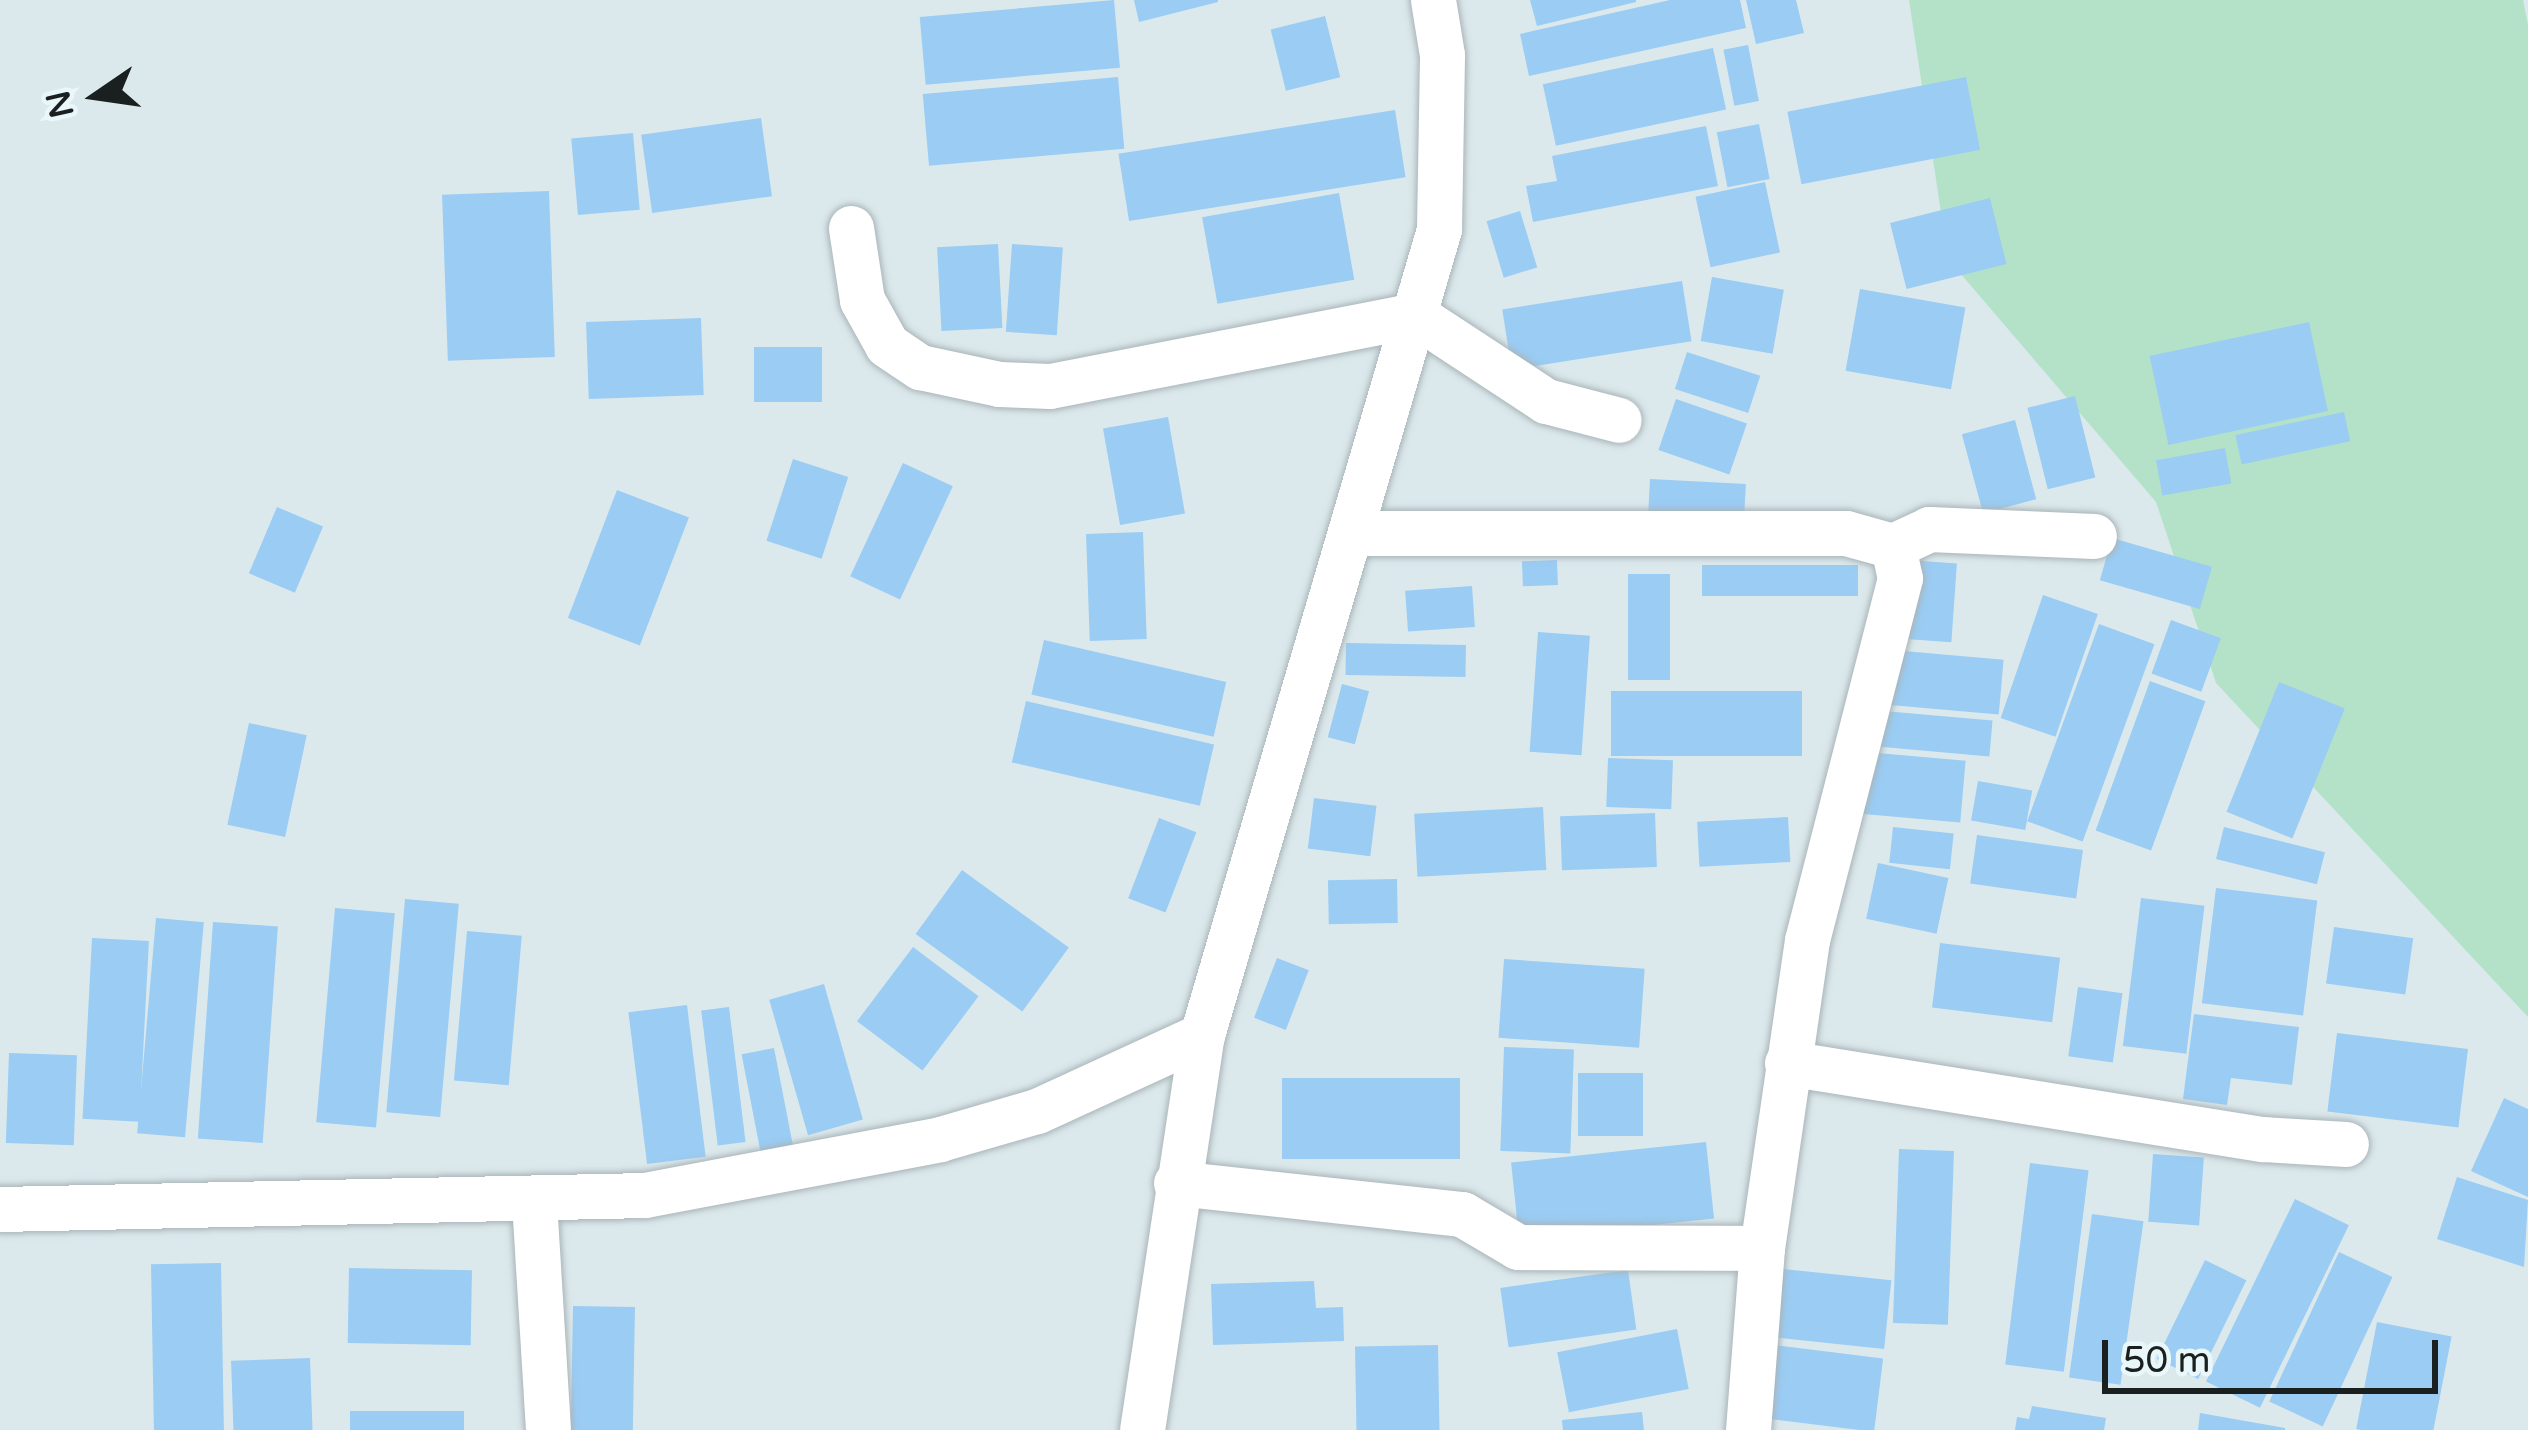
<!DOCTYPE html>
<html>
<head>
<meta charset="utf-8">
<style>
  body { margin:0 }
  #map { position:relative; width:2528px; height:1430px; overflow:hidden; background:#dce9ec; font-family:"Varela Round",sans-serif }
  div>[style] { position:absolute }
  .green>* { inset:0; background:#b3e2c9 }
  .building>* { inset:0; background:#9accf4; transform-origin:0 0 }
  .roads { filter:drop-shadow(0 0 3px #a9b5b9) drop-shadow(0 0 3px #a9b5b9) }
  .minor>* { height:45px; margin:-22.5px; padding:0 22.5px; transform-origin:22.5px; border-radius:22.5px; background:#fff }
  span { translate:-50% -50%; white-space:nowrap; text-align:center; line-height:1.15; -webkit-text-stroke:9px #e9f6fa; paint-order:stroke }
  .north { position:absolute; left:36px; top:36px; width:120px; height:120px; -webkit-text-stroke:9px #e9f6fa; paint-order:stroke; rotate:257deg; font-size:33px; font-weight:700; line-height:48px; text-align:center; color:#1a1f20 }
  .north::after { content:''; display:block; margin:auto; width:42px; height:54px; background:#1a1f20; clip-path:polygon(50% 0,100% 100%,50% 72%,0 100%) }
  .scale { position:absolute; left:2102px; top:1340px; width:336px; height:54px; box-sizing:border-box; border:6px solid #1a1f20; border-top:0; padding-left:15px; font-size:36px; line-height:42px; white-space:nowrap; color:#1a1f20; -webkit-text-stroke:9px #e9f6fa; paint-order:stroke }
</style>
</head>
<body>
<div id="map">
  <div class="green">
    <i style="clip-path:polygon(1909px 0,2523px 0,2528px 25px,2528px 1017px,2216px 683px,2156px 502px,1948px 259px)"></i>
  </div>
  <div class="building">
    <i style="left:1114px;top:0;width:68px;height:195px;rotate:85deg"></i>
    <i style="clip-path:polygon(1134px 0,1218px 0,1218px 2px,1139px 22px)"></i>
    <i style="clip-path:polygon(1530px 0,1636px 0,1636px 2px,1537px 26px)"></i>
    <i style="clip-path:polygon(1670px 0,1740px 0,1746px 28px,1529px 76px,1520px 34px)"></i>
    <i style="clip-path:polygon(1746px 0,1796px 0,1804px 33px,1756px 44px)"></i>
    <i style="left:1325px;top:16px;width:63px;height:56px;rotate:76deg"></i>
    <i style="left:1748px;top:45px;width:57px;height:25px;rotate:79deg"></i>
    <i style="left:1713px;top:48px;width:63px;height:174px;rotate:78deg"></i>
    <i style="left:1118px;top:77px;width:72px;height:196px;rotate:85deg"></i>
    <i style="left:1966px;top:77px;width:74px;height:182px;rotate:79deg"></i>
    <i style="left:1395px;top:110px;width:68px;height:280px;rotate:81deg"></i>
    <i style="left:761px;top:118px;width:79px;height:121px;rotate:82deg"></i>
    <i style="left:1759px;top:124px;width:56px;height:43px;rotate:79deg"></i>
    <i style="clip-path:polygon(1706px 126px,1718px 186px,1533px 222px,1526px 186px,1557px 181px,1552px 156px)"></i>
    <i style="left:633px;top:133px;width:77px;height:62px;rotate:85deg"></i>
    <i style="left:1765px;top:182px;width:72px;height:71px;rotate:78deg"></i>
    <i style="left:549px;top:191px;width:166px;height:107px;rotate:88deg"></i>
    <i style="left:1339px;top:193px;width:88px;height:139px;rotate:80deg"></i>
    <i style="left:1990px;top:198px;width:68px;height:103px;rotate:76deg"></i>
    <i style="left:1520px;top:211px;width:59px;height:35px;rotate:73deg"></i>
    <i style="left:998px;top:244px;width:84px;height:61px;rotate:87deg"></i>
    <i style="left:1012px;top:244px;width:51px;height:88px;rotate:4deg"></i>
    <i style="left:1712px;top:277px;width:73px;height:65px;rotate:10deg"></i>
    <i style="left:1682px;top:281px;width:61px;height:182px;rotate:81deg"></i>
    <i style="left:1860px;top:289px;width:107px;height:83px;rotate:10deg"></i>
    <i style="left:701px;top:318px;width:77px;height:115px;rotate:88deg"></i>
    <i style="left:2309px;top:322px;width:91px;height:163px;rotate:78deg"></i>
    <i style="left:822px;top:347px;width:55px;height:68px;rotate:90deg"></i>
    <i style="left:1687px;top:352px;width:77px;height:39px;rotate:18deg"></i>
    <i style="left:2075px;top:396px;width:84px;height:49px;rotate:76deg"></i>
    <i style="left:1676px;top:399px;width:75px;height:54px;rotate:19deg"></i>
    <i style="left:2344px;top:412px;width:30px;height:111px;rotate:78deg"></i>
    <i style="left:1168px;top:417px;width:98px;height:66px;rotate:80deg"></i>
    <i style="left:2015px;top:420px;width:82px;height:55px;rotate:75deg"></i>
    <i style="left:2225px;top:448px;width:36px;height:70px;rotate:80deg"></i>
    <i style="left:793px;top:459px;width:58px;height:86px;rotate:18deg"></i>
    <i style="left:903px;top:463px;width:55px;height:125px;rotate:25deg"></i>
    <i style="left:1650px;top:479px;width:96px;height:32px;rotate:3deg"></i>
    <i style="left:617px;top:490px;width:77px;height:137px;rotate:21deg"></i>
    <i style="left:277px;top:507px;width:50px;height:72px;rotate:23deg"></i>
    <i style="left:1143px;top:532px;width:107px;height:57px;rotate:88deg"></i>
    <i style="left:2112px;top:538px;width:104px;height:44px;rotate:16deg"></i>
    <i style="left:1557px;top:560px;width:25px;height:35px;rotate:88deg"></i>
    <i style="left:1908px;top:560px;width:49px;height:79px;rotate:4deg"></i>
    <i style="left:1858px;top:565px;width:31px;height:156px;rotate:90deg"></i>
    <i style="left:1628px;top:574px;width:42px;height:106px"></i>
    <i style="left:1472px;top:586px;width:41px;height:67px;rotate:86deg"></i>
    <i style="left:2043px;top:595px;width:58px;height:130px;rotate:19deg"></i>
    <i style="left:2171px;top:620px;width:53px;height:57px;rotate:20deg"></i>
    <i style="left:2099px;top:624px;width:59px;height:210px;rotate:20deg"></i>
    <i style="left:1538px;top:632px;width:52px;height:120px;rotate:4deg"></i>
    <i style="left:1044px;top:640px;width:187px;height:56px;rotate:13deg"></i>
    <i style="left:1346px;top:643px;width:120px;height:32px;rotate:1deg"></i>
    <i style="left:1892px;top:650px;width:112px;height:55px;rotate:5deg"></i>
    <i style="left:2150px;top:681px;width:59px;height:159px;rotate:20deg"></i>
    <i style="left:2279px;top:682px;width:71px;height:140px;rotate:22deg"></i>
    <i style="left:1342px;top:684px;width:28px;height:55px;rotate:15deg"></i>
    <i style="left:1611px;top:691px;width:191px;height:65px"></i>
    <i style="left:1026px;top:701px;width:193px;height:63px;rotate:13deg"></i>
    <i style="left:1872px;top:710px;width:121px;height:36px;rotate:5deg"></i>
    <i style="left:249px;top:723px;width:59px;height:104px;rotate:12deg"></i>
    <i style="left:1866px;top:752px;width:100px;height:62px;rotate:5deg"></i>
    <i style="left:1608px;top:758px;width:65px;height:49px;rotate:2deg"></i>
    <i style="left:1978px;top:781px;width:55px;height:40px;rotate:10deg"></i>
    <i style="left:1314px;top:798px;width:63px;height:51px;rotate:7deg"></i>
    <i style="left:1543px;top:807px;width:63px;height:129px;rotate:87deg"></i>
    <i style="left:1655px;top:813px;width:54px;height:95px;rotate:88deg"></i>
    <i style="left:1788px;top:817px;width:45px;height:91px;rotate:87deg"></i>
    <i style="left:1159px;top:818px;width:40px;height:86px;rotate:21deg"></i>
    <i style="left:1893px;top:827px;width:61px;height:36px;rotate:6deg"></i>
    <i style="left:2224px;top:827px;width:104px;height:33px;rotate:14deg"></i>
    <i style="left:1977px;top:835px;width:107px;height:49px;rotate:8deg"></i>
    <i style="left:1878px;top:863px;width:72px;height:57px;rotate:12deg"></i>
    <i style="left:962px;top:870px;width:132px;height:79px;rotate:36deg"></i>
    <i style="left:1397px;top:879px;width:44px;height:69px;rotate:89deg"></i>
    <i style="left:2216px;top:888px;width:102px;height:116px;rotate:7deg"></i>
    <i style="left:2141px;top:898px;width:64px;height:149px;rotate:7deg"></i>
    <i style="left:405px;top:899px;width:54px;height:214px;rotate:5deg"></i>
    <i style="left:335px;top:908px;width:60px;height:215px;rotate:5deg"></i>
    <i style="left:156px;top:918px;width:48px;height:216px;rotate:5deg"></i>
    <i style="left:213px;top:922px;width:65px;height:217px;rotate:4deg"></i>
    <i style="left:2334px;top:927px;width:80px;height:57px;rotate:8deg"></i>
    <i style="left:467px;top:931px;width:55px;height:150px;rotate:5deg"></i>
    <i style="left:92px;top:938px;width:57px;height:181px;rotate:3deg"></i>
    <i style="left:1940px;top:943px;width:121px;height:65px;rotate:7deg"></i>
    <i style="left:913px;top:947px;width:82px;height:93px;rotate:37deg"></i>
    <i style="left:1277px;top:958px;width:34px;height:64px;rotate:21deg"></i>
    <i style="left:1504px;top:959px;width:141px;height:79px;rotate:4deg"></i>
    <i style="left:824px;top:984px;width:141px;height:57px;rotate:74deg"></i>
    <i style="left:2078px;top:987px;width:45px;height:70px;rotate:8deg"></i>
    <i style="left:687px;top:1005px;width:153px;height:59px;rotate:83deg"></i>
    <i style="left:729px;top:1007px;width:136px;height:28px;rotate:83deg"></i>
    <i style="clip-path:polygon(2194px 1014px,2299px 1027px,2292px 1085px,2231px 1078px,2227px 1105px,2183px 1099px)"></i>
    <i style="left:2337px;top:1033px;width:132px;height:79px;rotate:7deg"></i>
    <i style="left:1504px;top:1047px;width:70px;height:104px;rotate:2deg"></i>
    <i style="left:774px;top:1048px;width:103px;height:33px;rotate:79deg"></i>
    <i style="left:9px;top:1053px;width:68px;height:90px;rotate:2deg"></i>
    <i style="left:1643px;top:1073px;width:63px;height:65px;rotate:90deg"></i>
    <i style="left:1460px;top:1078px;width:81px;height:178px;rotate:90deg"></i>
    <i style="clip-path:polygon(2504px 1098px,2528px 1109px,2528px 1197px,2471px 1171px)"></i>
    <i style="left:1706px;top:1142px;width:77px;height:196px;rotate:84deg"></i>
    <i style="left:1899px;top:1149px;width:55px;height:174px;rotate:2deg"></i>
    <i style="left:2153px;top:1154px;width:51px;height:68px;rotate:4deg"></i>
    <i style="left:2030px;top:1163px;width:59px;height:203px;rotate:7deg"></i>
    <i style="clip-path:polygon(2457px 1177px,2528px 1200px,2524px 1267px,2437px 1239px)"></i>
    <i style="left:2295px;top:1199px;width:60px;height:203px;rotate:26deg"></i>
    <i style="left:2092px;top:1214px;width:52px;height:165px;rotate:8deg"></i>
    <i style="left:2339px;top:1252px;width:59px;height:165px;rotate:25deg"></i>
    <i style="left:2205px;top:1260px;width:46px;height:110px;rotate:26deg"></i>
    <i style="left:221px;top:1263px;width:167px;height:70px;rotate:89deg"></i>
    <i style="left:349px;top:1268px;width:123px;height:75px;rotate:1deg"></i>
    <i style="left:1774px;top:1268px;width:118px;height:69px;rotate:6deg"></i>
    <i style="left:1628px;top:1270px;width:60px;height:129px;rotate:82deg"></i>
    <i style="clip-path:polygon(1314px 1281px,1316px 1308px,1343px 1307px,1344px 1341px,1213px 1345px,1211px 1284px)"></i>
    <i style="left:573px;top:1306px;width:62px;height:124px;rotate:1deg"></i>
    <i style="left:2377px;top:1322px;width:76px;height:109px;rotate:11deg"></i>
    <i style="left:1677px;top:1329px;width:61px;height:122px;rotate:79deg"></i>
    <i style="left:1766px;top:1344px;width:118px;height:74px;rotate:7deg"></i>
    <i style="left:1438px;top:1345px;width:85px;height:83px;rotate:89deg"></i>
    <i style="left:310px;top:1358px;width:72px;height:79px;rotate:88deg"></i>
    <i style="clip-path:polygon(2032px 1406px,2106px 1418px,2104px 1430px,2015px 1430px,2017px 1417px,2029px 1419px)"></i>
    <i style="left:464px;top:1411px;width:19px;height:114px;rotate:90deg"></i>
    <i style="clip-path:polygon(1642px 1412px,1644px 1430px,1563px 1430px,1562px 1420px)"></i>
    <i style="clip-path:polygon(2200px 1413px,2285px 1428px,2285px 1430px,2198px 1430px)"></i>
  </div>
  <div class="roads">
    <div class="minor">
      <i style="left:851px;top:228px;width:73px;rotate:81.3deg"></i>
      <i style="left:862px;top:300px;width:51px;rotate:60.9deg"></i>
      <i style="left:887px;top:345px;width:40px;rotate:34deg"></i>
      <i style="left:920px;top:367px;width:81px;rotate:12.1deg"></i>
      <i style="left:999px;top:384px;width:51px;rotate:2.2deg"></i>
      <i style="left:1050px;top:386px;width:372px;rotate:-11deg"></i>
      <i style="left:1415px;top:315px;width:157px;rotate:33.3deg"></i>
      <i style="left:1546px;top:401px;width:75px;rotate:14.6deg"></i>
      <i style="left:1352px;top:533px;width:494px"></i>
      <i style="left:1846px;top:533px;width:49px;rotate:15.5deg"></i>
      <i style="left:1893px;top:546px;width:33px;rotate:78deg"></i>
      <i style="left:1900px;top:578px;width:374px;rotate:104.4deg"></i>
      <i style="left:1807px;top:940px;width:311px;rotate:98.3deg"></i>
      <i style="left:1762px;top:1248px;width:183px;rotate:94.4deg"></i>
      <i style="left:1893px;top:546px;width:40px;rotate:-25deg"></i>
      <i style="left:1929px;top:529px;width:165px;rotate:2.4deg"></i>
      <i style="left:1787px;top:1063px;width:482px;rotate:9.1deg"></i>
      <i style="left:2263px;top:1139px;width:83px;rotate:3.4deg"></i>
      <i style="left:1176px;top:1183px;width:288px;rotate:6.2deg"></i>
      <i style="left:1462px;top:1214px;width:65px;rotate:30.5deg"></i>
      <i style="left:1518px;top:1247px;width:244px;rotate:0.2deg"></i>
      <i style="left:534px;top:1201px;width:229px;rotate:86.5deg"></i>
      <i style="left:0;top:1209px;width:645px;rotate:-1.24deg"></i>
      <i style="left:645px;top:1195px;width:300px;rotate:-10.7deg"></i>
      <i style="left:940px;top:1139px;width:101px;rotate:-16.1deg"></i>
      <i style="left:1037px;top:1111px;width:182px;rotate:-24.7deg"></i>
      <i style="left:1142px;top:1430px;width:400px;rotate:-81.4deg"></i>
      <i style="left:1202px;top:1035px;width:840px;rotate:-73.61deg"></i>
      <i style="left:1439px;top:229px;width:174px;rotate:-89deg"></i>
      <i style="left:1442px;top:55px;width:56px;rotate:-99.3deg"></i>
    </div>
  </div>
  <div class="north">N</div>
  <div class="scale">50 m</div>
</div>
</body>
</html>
